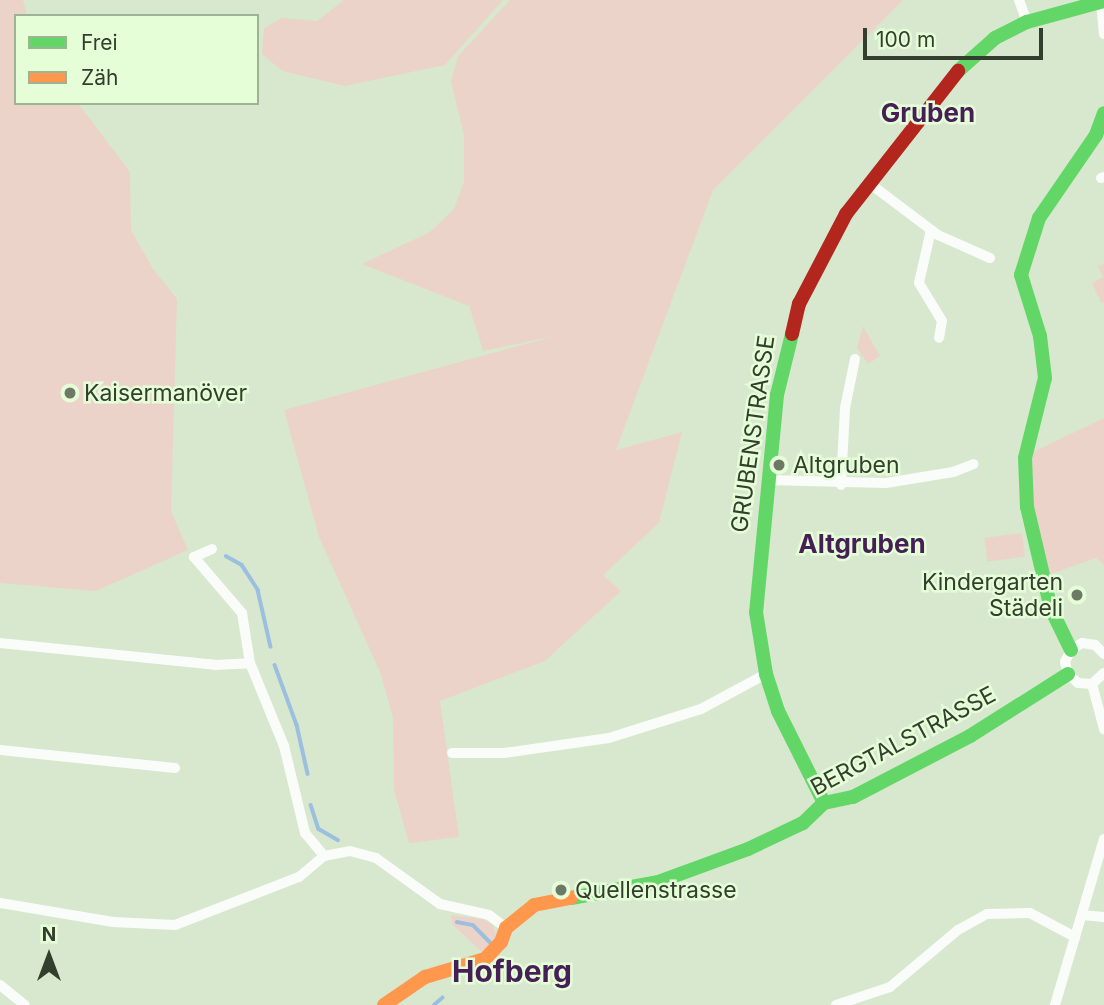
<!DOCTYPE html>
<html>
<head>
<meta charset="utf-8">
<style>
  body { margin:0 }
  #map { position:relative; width:1104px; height:1005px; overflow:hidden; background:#d7e8ce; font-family:Inter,sans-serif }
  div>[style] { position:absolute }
  .green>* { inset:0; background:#ecd3c9; transform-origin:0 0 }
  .stream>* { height:3.5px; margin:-1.75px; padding:0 1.75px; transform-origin:1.75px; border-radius:1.75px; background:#9cbfdf }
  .street>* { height:10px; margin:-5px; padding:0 5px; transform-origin:5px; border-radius:5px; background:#f9fcf8 }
  .fast>* { height:14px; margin:-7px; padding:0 7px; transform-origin:7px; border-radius:7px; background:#63d668 }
  .slow>* { height:14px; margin:-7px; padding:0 7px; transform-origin:7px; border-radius:7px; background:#ff974d }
  .jam>* { height:14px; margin:-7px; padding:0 7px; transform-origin:7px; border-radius:7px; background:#b3261e }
  .dots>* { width:19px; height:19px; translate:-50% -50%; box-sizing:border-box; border:4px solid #e5fed8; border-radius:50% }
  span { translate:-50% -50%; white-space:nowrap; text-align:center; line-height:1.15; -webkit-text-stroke:5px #e5fed8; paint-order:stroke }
  .poi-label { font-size:23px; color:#333f2d }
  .left { translate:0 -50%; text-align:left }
  .right { translate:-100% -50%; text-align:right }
  .street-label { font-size:23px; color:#333f2d }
  .quarter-label { font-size:26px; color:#451f55; font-weight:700 }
  .district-label { font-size:30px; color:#451f55; font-weight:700 }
  .legend { position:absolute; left:14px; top:14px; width:245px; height:91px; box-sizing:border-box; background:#e5fed8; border:2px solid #9eb294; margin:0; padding:9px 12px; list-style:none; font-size:21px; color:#333f2d }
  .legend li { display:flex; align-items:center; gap:14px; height:35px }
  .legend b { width:35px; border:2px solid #9eb294 }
  .north { position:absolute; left:14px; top:921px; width:70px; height:70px; -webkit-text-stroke:5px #e5fed8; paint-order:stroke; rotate:0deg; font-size:19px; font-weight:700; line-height:28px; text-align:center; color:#333f2d }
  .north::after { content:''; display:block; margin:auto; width:24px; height:32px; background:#333f2d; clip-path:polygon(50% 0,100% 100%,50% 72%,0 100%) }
  .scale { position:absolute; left:863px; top:28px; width:180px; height:32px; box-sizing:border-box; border:4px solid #333f2d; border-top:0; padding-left:9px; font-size:21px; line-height:24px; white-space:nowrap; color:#333f2d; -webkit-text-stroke:5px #e5fed8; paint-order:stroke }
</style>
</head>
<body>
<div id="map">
  <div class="green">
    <i style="clip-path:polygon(0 0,23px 0,27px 16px,16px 16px,16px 103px,78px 103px,130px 172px,131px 230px,153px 269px,177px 299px,171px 511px,188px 550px,96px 591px,0 583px)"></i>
    <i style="clip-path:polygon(344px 0,503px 0,445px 65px,345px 86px,282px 71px,262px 54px,264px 28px,282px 18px,317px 21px)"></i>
    <i style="clip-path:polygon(510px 0,903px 0,713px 190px,616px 450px,682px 432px,659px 523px,603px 575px,621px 591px,545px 661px,440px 701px,459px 837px,409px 843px,394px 790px,393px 717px,380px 672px,319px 537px,284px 410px,555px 336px,483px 351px,469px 306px,362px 264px,430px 232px,454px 209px,464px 182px,464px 136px,451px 81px,458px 56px)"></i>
    <i style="clip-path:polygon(1104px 264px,1104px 302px,1101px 303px,1092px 283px,1103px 277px,1098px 266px)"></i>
    <i style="clip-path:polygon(863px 326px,880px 356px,868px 364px,857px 348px)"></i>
    <i style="clip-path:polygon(1104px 418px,1104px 565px,1096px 558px,1045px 576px,1028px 504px,1033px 452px)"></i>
    <i style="left:1022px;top:533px;width:24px;height:38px;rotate:83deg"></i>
    <i style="clip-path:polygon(451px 915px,483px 919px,493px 925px,496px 935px,484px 954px,452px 924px)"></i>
  </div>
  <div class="stream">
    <i style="left:226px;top:556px;width:18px;rotate:29deg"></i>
    <i style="left:242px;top:565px;width:30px;rotate:57deg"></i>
    <i style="left:258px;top:590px;width:58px;rotate:77.2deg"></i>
    <i style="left:275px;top:665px;width:64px;rotate:69.9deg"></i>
    <i style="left:297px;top:725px;width:50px;rotate:77.3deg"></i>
    <i style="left:311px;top:805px;width:25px;rotate:72deg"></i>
    <i style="left:319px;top:829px;width:22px;rotate:30deg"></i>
    <i style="left:457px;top:922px;width:16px;rotate:11deg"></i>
    <i style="left:473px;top:925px;width:24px;rotate:45deg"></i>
    <i style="left:434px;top:1005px;width:11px;rotate:-41deg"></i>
  </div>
  <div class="street">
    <i style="left:1019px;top:0;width:23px;rotate:70deg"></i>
    <i style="left:1101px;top:1px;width:33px;rotate:85deg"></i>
    <i style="left:1101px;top:178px;width:3px;rotate:-18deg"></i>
    <i style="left:869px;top:183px;width:86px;rotate:37deg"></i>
    <i style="left:938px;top:235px;width:57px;rotate:23.9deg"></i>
    <i style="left:931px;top:230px;width:54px;rotate:102.8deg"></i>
    <i style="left:919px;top:283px;width:44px;rotate:58.8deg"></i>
    <i style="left:942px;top:321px;width:17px;rotate:100deg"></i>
    <i style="left:767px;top:480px;width:119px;rotate:1.4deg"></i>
    <i style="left:886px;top:483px;width:68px;rotate:-9.3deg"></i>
    <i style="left:953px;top:472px;width:22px;rotate:-21deg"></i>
    <i style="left:841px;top:485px;width:77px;rotate:-87deg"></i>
    <i style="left:845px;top:408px;width:50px;rotate:-78.5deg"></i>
    <i style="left:212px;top:549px;width:20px;rotate:156deg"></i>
    <i style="left:194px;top:557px;width:74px;rotate:49.4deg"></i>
    <i style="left:242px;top:613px;width:51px;rotate:80.9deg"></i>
    <i style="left:250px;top:663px;width:90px;rotate:67.7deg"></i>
    <i style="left:284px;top:746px;width:89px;rotate:76.4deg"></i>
    <i style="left:305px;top:833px;width:30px;rotate:50deg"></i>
    <i style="left:0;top:643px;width:216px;rotate:5.8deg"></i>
    <i style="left:215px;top:665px;width:35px;rotate:-3deg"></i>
    <i style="left:1104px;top:654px;width:13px;rotate:-135deg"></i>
    <i style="left:1095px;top:645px;width:13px;rotate:-171deg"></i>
    <i style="left:1082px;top:643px;width:13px;rotate:148deg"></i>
    <i style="left:1071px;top:650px;width:13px;rotate:117deg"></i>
    <i style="left:1065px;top:662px;width:12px;rotate:76deg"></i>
    <i style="left:1068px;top:674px;width:13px;rotate:42deg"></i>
    <i style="left:1078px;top:683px;width:14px;rotate:4deg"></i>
    <i style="left:1092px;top:684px;width:16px;rotate:-43deg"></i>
    <i style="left:1092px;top:684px;width:47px;rotate:75.1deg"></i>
    <i style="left:0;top:750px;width:176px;rotate:5.9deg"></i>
    <i style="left:452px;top:753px;width:52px"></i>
    <i style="left:504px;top:753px;width:106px;rotate:-8.1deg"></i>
    <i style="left:609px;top:738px;width:96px;rotate:-17.5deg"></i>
    <i style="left:701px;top:709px;width:74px;rotate:-28.3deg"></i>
    <i style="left:0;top:903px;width:115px;rotate:9.5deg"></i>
    <i style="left:113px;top:922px;width:62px;rotate:2.8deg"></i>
    <i style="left:175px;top:925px;width:133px;rotate:-21.2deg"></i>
    <i style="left:299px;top:877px;width:33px;rotate:-40deg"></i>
    <i style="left:324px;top:856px;width:26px;rotate:-11deg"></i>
    <i style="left:350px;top:851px;width:27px;rotate:15deg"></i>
    <i style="left:376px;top:858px;width:79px;rotate:35.7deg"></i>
    <i style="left:440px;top:904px;width:50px;rotate:12.7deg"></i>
    <i style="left:489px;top:915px;width:21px;rotate:37deg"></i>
    <i style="left:1082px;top:915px;width:22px;rotate:5deg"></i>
    <i style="left:0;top:985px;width:32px;rotate:39deg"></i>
    <i style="left:836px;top:1005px;width:57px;rotate:-18.4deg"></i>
    <i style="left:890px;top:987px;width:89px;rotate:-40deg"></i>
    <i style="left:958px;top:930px;width:33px;rotate:-29deg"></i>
    <i style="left:987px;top:914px;width:43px;rotate:-1.3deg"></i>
    <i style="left:1030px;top:913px;width:51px;rotate:28.1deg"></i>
    <i style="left:1055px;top:1005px;width:173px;rotate:-73.6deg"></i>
  </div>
  <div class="fast">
    <i style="left:958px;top:71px;width:50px;rotate:-41.7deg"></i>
    <i style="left:995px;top:38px;width:36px;rotate:-27deg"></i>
    <i style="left:1027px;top:22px;width:80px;rotate:-15.3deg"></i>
    <i style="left:792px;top:334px;width:63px;rotate:103.8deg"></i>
    <i style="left:777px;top:395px;width:218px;rotate:95.5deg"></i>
    <i style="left:756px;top:612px;width:63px;rotate:80.8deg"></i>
    <i style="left:766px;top:674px;width:39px;rotate:72deg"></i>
    <i style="left:778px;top:711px;width:103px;rotate:63.4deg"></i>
    <i style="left:1071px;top:650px;width:46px;rotate:-116deg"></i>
    <i style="left:1051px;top:609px;width:105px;rotate:-103.2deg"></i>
    <i style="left:1027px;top:507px;width:49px;rotate:-92.3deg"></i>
    <i style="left:1025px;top:458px;width:82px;rotate:-76deg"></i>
    <i style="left:1045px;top:378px;width:42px;rotate:-96.8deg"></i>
    <i style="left:1040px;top:336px;width:64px;rotate:-107.3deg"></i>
    <i style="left:1021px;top:275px;width:60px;rotate:-72.5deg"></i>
    <i style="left:1039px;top:218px;width:101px;rotate:-55.5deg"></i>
    <i style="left:1096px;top:135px;width:23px;rotate:-70deg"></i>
    <i style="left:571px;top:898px;width:88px;rotate:-10.4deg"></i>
    <i style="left:658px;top:882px;width:96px;rotate:-20.1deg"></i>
    <i style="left:748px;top:849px;width:61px;rotate:-25.3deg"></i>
    <i style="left:803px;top:823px;width:29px;rotate:-44deg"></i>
    <i style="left:824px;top:803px;width:30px;rotate:-12deg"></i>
    <i style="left:853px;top:797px;width:132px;rotate:-27.5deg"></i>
    <i style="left:970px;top:736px;width:116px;rotate:-32.3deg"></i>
  </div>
  <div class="slow">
    <i style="left:384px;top:1005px;width:50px;rotate:-34.3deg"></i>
    <i style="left:425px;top:977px;width:63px;rotate:-16.7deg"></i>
    <i style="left:485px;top:959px;width:23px;rotate:-47deg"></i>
    <i style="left:501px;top:942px;width:15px;rotate:-70deg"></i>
    <i style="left:506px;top:928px;width:36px;rotate:-39deg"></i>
    <i style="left:534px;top:905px;width:38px;rotate:-11deg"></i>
  </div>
  <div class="jam">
    <i style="left:792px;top:334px;width:31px;rotate:-77deg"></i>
    <i style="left:799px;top:304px;width:102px;rotate:-62.4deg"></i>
    <i style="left:846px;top:214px;width:182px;rotate:-51.9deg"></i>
  </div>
  <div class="dots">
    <i style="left:70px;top:393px;background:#6c7a65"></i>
    <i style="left:779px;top:465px;background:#6c7a65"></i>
    <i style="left:1077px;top:595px;background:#6c7a65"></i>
    <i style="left:561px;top:890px;background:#6c7a65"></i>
  </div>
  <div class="poi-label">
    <span class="left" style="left:84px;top:393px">Kaisermanöver</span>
    <span class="left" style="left:793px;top:465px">Altgruben</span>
    <span class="right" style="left:1063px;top:595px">Kindergarten<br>Städeli</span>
    <span class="left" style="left:575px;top:890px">Quellenstrasse</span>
  </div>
  <div class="street-label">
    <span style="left:753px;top:434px;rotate:-82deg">GRUBENSTRASSE</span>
    <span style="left:903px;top:741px;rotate:-28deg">BERGTALSTRASSE</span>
  </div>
  <div class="quarter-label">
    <span style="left:928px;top:113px">Gruben</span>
    <span style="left:862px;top:544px">Altgruben</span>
  </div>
  <div class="district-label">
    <span style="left:512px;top:971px">Hofberg</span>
  </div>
  <ul class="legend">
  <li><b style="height:9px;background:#63d668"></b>Frei</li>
  <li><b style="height:9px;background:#ff974d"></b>Zäh</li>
  </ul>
  <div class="north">N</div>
  <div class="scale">100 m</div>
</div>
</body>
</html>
